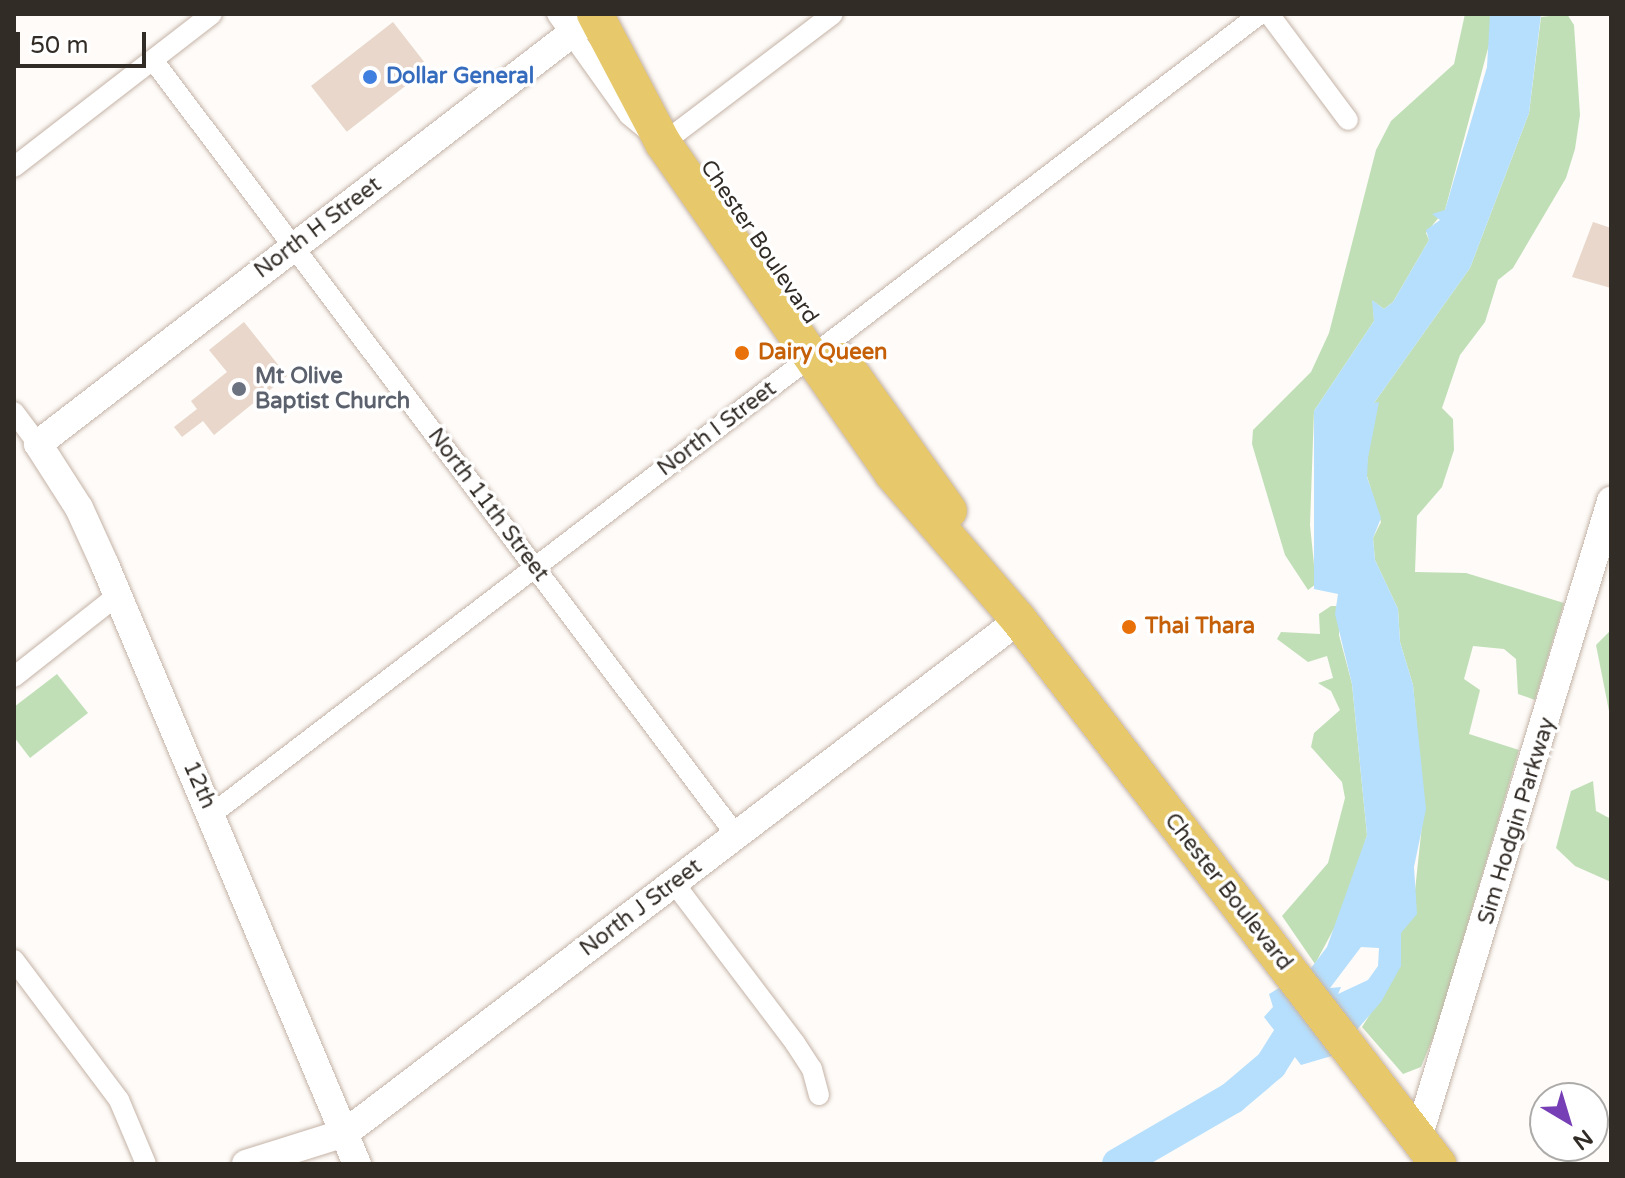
<!DOCTYPE html>
<html>
<head>
<meta charset="utf-8">
<style>
  body { margin:0 }
  #map { position:relative; width:1625px; height:1178px; overflow:hidden; background:#fefbf8; font-family:"Varela Round",sans-serif }
  div>[style] { position:absolute }
  .green>* { inset:0; background:#c0dfb7 }
  .water>* { inset:0; background:#b5dffd }
  .river>* { height:32px; margin:-16px; padding:0 16px; transform-origin:16px; border-radius:16px; background:#b5dffd }
  .building>* { inset:0; background:#e8d7ca; transform-origin:0 0 }
  .roads { filter:drop-shadow(0 0 2px #c4b3a7) drop-shadow(0 0 2px #c4b3a7) }
  .street>* { height:20px; margin:-10px; padding:0 10px; transform-origin:10px; border-radius:10px; background:#fff }
  .secondary>* { height:28px; margin:-14px; padding:0 14px; transform-origin:14px; border-radius:14px; background:#fff }
  .highway>* { height:36px; margin:-18px; padding:0 18px; transform-origin:18px; border-radius:18px; background:#e7c96b }
  .dots>* { width:22px; height:22px; translate:-50% -50%; box-sizing:border-box; border:4px solid #fff; border-radius:50% }
  span { translate:-50% -50%; white-space:nowrap; text-align:center; line-height:1.15; -webkit-text-stroke:7px #fff; paint-order:stroke }
  .shop-label { font-size:22px; color:#366cbe; font-weight:700 }
  .left { translate:0 -50%; text-align:left }
  .street-label { font-size:22px; color:#322c27 }
  .food-label { font-size:22px; color:#c56008; font-weight:700 }
  .worship-label { font-size:22px; color:#5b616d; font-weight:700 }
  .frame { position:absolute; inset:0; border:16px solid #322c27; pointer-events:none }
  .north { position:absolute; left:1529px; top:1082px; width:80px; height:80px; box-sizing:border-box; background:#fff; border:2px solid #adaba9; border-radius:50%; rotate:142deg; font-size:22px; font-weight:700; line-height:32px; text-align:center; color:#322c27 }
  .north::after { content:''; display:block; margin:auto; width:28px; height:36px; background:#773fb5; clip-path:polygon(50% 0,100% 100%,50% 72%,0 100%) }
  .scale { position:absolute; left:16px; top:32px; width:130px; height:36px; box-sizing:border-box; border:4px solid #322c27; border-top:0; padding-left:10px; font-size:24px; line-height:28px; white-space:nowrap; color:#322c27; -webkit-text-stroke:6px #fff; paint-order:stroke }
</style>
</head>
<body>
<div id="map">
  <div class="green">
    <i style="clip-path:polygon(1465px 14px,1490px 14px,1491px 37px,1445px 210px,1426px 233px,1429px 240px,1393px 302px,1384px 309px,1373px 301px,1374px 321px,1314px 411px,1310px 525px,1316px 584px,1308px 590px,1285px 555px,1252px 444px,1253px 430px,1311px 372px,1329px 333px,1376px 150px,1391px 121px,1454px 64px)"></i>
    <i style="clip-path:polygon(1567px 14px,1574px 25px,1580px 115px,1575px 149px,1566px 178px,1513px 268px,1498px 280px,1485px 322px,1460px 355px,1442px 408px,1453px 419px,1454px 450px,1442px 487px,1417px 516px,1415px 572px,1466px 573px,1564px 603px,1535px 700px,1518px 694px,1516px 659px,1504px 649px,1473px 646px,1464px 679px,1480px 690px,1469px 734px,1519px 750px,1437px 1028px,1421px 1067px,1403px 1074px,1362px 1027px,1401px 965px,1399px 938px,1414px 900px,1424px 806px,1413px 685px,1400px 642px,1398px 609px,1375px 560px,1373px 538px,1381px 522px,1366px 473px,1374px 403px,1470px 268px,1529px 113px,1541px 17px)"></i>
    <i style="clip-path:polygon(1331px 606px,1339px 606px,1339px 635px,1352px 684px,1367px 835px,1347px 904px,1315px 964px,1282px 916px,1328px 863px,1345px 798px,1342px 782px,1311px 747px,1314px 733px,1340px 710px,1331px 691px,1318px 683px,1333px 678px,1327px 656px,1308px 662px,1277px 639px,1281px 632px,1320px 634px,1319px 614px)"></i>
    <i style="clip-path:polygon(1611px 630px,1611px 721px,1596px 645px)"></i>
    <i style="clip-path:polygon(57px 674px,88px 713px,30px 758px,14px 737px,14px 707px)"></i>
    <i style="clip-path:polygon(1593px 781px,1596px 811px,1611px 819px,1611px 882px,1575px 866px,1556px 848px,1571px 791px)"></i>
  </div>
  <div class="water">
    <i style="clip-path:polygon(evenodd,1490px 14px,1541px 14px,1529px 113px,1470px 268px,1374px 403px,1379px 402px,1368px 458px,1367px 477px,1381px 518px,1373px 538px,1375px 560px,1398px 609px,1400px 642px,1413px 685px,1426px 809px,1414px 867px,1417px 914px,1401px 933px,1401px 966px,1381px 1002px,1335px 1055px,1301px 1065px,1264px 1017px,1273px 1007px,1269px 994px,1311px 968px,1327px 947px,1367px 835px,1352px 684px,1335px 614px,1338px 594px,1314px 589px,1314px 411px,1374px 321px,1372px 300px,1384px 309px,1393px 302px,1429px 240px,1426px 230px,1440px 220px,1432px 214px,1445px 210px,1487px 67px,1490px 14px,1361px 947px,1379px 948px,1378px 966px,1368px 980px,1338px 994px,1341px 987px,1330px 988px,1361px 947px)"></i>
  </div>
  <div class="river">
    <i style="left:1118px;top:1164px;width:132px;rotate:-30.1deg"></i>
    <i style="left:1232px;top:1098px;width:51px;rotate:-40.2deg"></i>
    <i style="left:1271px;top:1065px;width:70px;rotate:-57.9deg"></i>
  </div>
  <div class="building">
    <i style="left:393px;top:22px;width:58px;height:104px;rotate:52deg"></i>
    <i style="clip-path:polygon(1593px 222px,1611px 228px,1611px 288px,1572px 277px)"></i>
    <i style="clip-path:polygon(244px 322px,287px 376px,214px 435px,203px 421px,182px 437px,174px 427px,197px 409px,191px 401px,227px 372px,209px 350px)"></i>
  </div>
  <div class="roads">
    <div class="street">
      <i style="left:557px;top:14px;width:124px;rotate:54.5deg"></i>
      <i style="left:629px;top:115px;width:44px;rotate:39.5deg"></i>
      <i style="left:663px;top:143px;width:213px;rotate:-37.2deg"></i>
      <i style="left:1269px;top:14px;width:132px;rotate:53.3deg"></i>
      <i style="left:153px;top:60px;width:970px;rotate:53.05deg"></i>
      <i style="left:14px;top:167px;width:250px;rotate:-37.7deg"></i>
      <i style="left:14px;top:412px;width:40px;rotate:53deg"></i>
      <i style="left:14px;top:677px;width:127px;rotate:-38.3deg"></i>
      <i style="left:212px;top:814px;width:1318px;rotate:-37.36deg"></i>
      <i style="left:674px;top:883px;width:201px;rotate:52.9deg"></i>
      <i style="left:795px;top:1043px;width:31px;rotate:57deg"></i>
      <i style="left:812px;top:1069px;width:27px;rotate:75deg"></i>
      <i style="left:14px;top:960px;width:175px;rotate:53.1deg"></i>
      <i style="left:119px;top:1100px;width:69px;rotate:67.1deg"></i>
    </div>
    <div class="secondary">
      <i style="left:1418px;top:1138px;width:666px;rotate:-73.14deg"></i>
      <i style="left:246px;top:1164px;width:104px;rotate:-17.4deg"></i>
      <i style="left:345px;top:1133px;width:847px;rotate:-37.28deg"></i>
      <i style="left:357px;top:1164px;width:650px;rotate:-112.82deg"></i>
      <i style="left:105px;top:565px;width:63px;rotate:-114.5deg"></i>
      <i style="left:79px;top:508px;width:76px;rotate:-122.6deg"></i>
      <i style="left:38px;top:444px;width:705px;rotate:-37.57deg"></i>
    </div>
    <div class="highway">
      <i style="left:595px;top:14px;width:146px;rotate:62.2deg"></i>
      <i style="left:663px;top:143px;width:402px;rotate:55.2deg"></i>
      <i style="left:892px;top:473px;width:194px;rotate:49.2deg"></i>
      <i style="left:1019px;top:620px;width:687px;rotate:52.4deg"></i>
      <i style="left:842px;top:361px;width:184px;rotate:54.5deg"></i>
    </div>
  </div>
  <div class="dots">
    <i style="left:370px;top:77px;background:#3f7fe0"></i>
    <i style="left:742px;top:353px;background:#e8710a"></i>
    <i style="left:239px;top:389px;background:#6b7280"></i>
    <i style="left:1129px;top:627px;background:#e8710a"></i>
  </div>
  <div class="shop-label">
    <span class="left" style="left:386px;top:77px">Dollar General</span>
  </div>
  <div class="street-label">
    <span style="left:318px;top:228px;rotate:-37deg">North H Street</span>
    <span style="left:759px;top:242px;rotate:56deg">Chester Boulevard</span>
    <span style="left:717px;top:429px;rotate:-37deg">North I Street</span>
    <span style="left:488px;top:505px;rotate:53deg">North 11th Street</span>
    <span style="left:199px;top:785px;rotate:66deg">12th</span>
    <span style="left:1517px;top:821px;rotate:-73deg">Sim Hodgin Parkway</span>
    <span style="left:1228px;top:892px;rotate:52deg">Chester Boulevard</span>
    <span style="left:641px;top:908px;rotate:-37deg">North J Street</span>
  </div>
  <div class="food-label">
    <span class="left" style="left:758px;top:353px">Dairy Queen</span>
    <span class="left" style="left:1145px;top:627px">Thai Thara</span>
  </div>
  <div class="worship-label">
    <span class="left" style="left:255px;top:389px">Mt Olive<br>Baptist Church</span>
  </div>
  <div class="frame"></div>
  <div class="north">N</div>
  <div class="scale">50 m</div>
</div>
</body>
</html>
